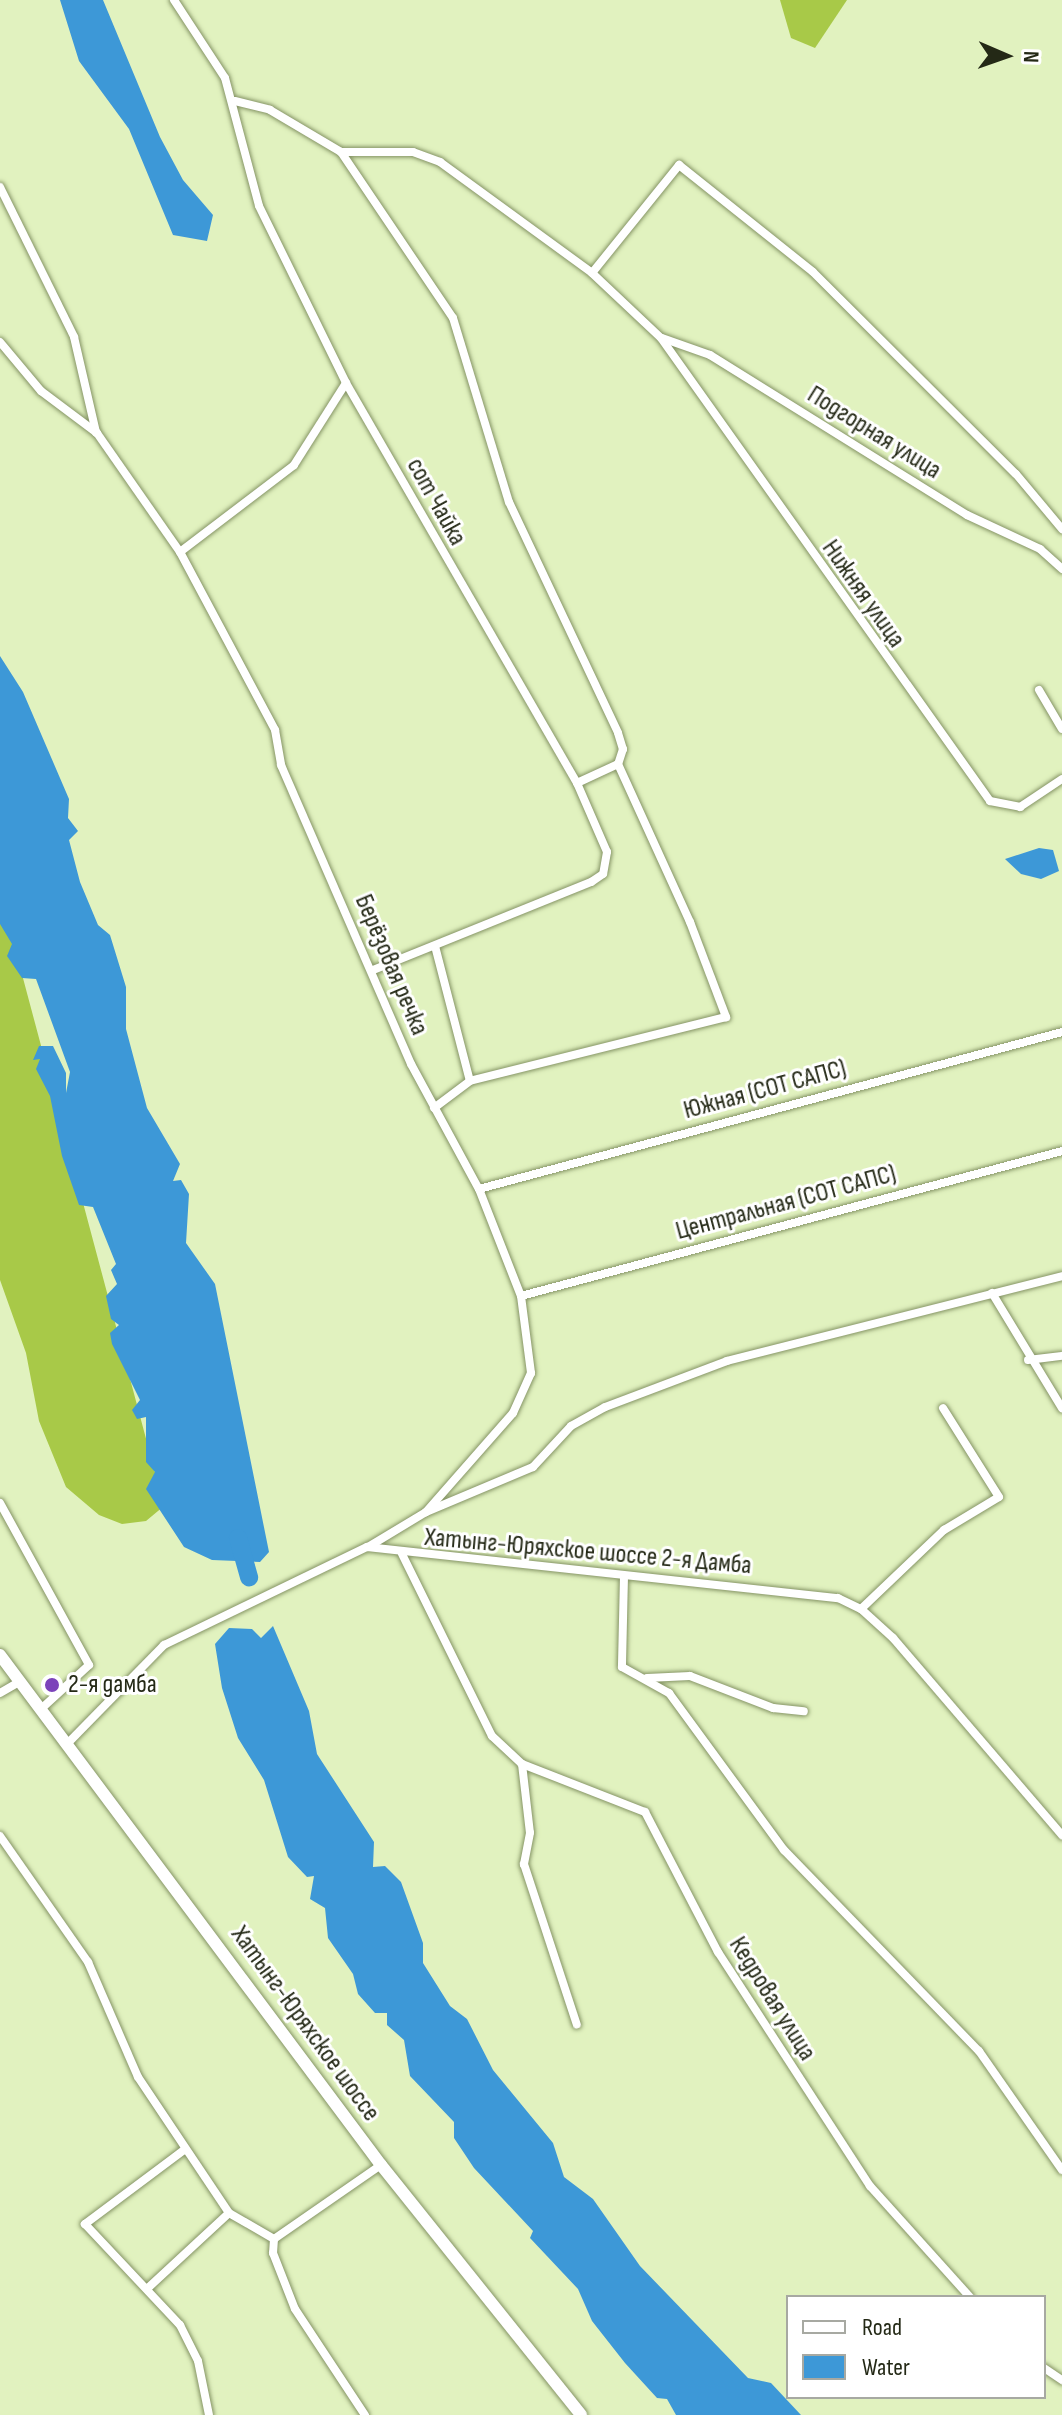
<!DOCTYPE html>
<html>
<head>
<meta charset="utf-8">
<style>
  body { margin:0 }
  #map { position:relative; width:1062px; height:2415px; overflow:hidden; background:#e1f2bf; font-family:"Sofia Sans Condensed",sans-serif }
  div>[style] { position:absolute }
  .forest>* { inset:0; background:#a8c948 }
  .water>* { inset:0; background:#3d98d7 }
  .river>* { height:18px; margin:-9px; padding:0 9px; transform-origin:9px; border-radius:9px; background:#3d98d7 }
  .roads { filter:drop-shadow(0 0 2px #859465) drop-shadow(0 0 2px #859465) }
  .minor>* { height:8px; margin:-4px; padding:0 4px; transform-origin:4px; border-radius:4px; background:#fff }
  .secondary>* { height:12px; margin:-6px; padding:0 6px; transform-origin:6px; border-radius:6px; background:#fff }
  .dots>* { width:22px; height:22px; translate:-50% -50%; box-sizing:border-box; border:4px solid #fff; border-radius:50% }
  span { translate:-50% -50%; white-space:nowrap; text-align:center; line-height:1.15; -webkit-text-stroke:6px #fff; paint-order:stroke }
  .street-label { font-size:26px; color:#242916 }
  .poi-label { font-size:26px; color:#242916 }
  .left { translate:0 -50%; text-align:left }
  .legend { position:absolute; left:786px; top:2295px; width:260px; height:104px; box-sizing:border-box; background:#fff; border:2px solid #a7a9a2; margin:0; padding:10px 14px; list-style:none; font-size:24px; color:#242916 }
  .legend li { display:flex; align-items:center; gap:16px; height:40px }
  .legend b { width:40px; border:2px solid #a7a9a2 }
  .north { position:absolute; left:966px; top:16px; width:80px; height:80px; -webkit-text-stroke:6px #fff; paint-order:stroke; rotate:92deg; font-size:22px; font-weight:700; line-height:32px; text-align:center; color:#242916 }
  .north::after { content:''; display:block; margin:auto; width:28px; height:36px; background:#242916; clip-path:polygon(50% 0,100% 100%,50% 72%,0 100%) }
</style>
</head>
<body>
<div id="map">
  <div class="forest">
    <i style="clip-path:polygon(780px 0,847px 0,815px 48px,791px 38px)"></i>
    <i style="clip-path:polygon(0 892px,164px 1506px,146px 1521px,122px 1524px,99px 1515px,66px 1487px,39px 1421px,26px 1353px,0 1280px)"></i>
  </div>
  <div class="water">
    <i style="clip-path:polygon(60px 0,103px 0,160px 137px,183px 180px,213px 215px,207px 241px,173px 235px,129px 129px,79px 61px)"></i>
    <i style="clip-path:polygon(0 656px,23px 692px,69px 799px,68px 818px,78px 831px,69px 840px,80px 882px,98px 925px,110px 935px,126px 987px,126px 1029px,147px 1108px,180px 1164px,173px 1181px,181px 1180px,189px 1194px,186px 1243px,215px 1284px,269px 1552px,260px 1562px,212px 1560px,184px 1547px,146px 1489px,155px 1472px,146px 1462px,146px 1417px,137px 1419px,132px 1410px,140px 1400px,112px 1344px,110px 1333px,119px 1325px,111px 1319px,106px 1296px,117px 1284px,111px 1270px,116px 1264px,93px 1207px,79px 1205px,62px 1156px,50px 1096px,36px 1069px,40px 1059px,33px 1060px,39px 1046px,53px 1046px,66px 1073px,66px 1093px,70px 1072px,36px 979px,22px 978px,7px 956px,12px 944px,0 924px)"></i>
    <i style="clip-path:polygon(1039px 848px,1053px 850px,1059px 871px,1041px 879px,1021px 874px,1005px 859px)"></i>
    <i style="clip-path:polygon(273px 1626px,309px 1711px,317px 1754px,374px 1842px,373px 1867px,385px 1866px,401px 1882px,423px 1943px,423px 1963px,450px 2006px,467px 2019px,493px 2070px,553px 2143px,564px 2177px,593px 2199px,640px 2266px,748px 2378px,771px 2383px,801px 2415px,676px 2415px,667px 2399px,657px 2398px,625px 2363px,592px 2321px,578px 2289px,530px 2238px,533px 2231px,474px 2168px,454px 2138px,454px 2122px,410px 2076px,404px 2040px,387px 2025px,387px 2013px,375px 2013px,358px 1994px,353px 1974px,328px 1938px,325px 1908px,310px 1899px,314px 1876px,307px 1877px,288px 1857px,264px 1780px,238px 1738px,222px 1688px,215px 1644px,229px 1628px,252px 1629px,261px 1638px)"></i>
  </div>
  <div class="river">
    <i style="left:238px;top:1538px;width:41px;rotate:74.2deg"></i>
  </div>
  <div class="roads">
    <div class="minor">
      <i style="left:174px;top:0;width:93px;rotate:56.8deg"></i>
      <i style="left:225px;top:78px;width:132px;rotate:75.1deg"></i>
      <i style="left:259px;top:206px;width:197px;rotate:63.8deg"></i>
      <i style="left:346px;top:383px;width:462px;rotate:60deg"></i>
      <i style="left:577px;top:783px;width:75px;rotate:66.5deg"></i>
      <i style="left:607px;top:852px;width:22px;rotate:100deg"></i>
      <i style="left:603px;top:874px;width:14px;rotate:146deg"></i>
      <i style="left:591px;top:882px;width:235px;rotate:158deg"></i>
      <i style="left:235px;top:101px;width:36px;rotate:14deg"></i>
      <i style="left:270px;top:110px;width:82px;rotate:30.6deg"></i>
      <i style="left:341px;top:152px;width:72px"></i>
      <i style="left:413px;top:152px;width:29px;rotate:20deg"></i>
      <i style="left:440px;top:162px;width:188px;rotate:36.1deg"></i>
      <i style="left:592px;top:273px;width:95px;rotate:43.3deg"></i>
      <i style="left:661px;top:338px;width:568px;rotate:54.6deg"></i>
      <i style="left:990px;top:801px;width:31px;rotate:11deg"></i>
      <i style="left:1020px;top:807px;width:50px;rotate:-33.7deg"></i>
      <i style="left:341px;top:152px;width:200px;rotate:56deg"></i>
      <i style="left:453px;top:318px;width:192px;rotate:73.1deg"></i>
      <i style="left:509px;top:502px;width:255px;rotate:64.7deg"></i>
      <i style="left:618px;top:733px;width:17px;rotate:73deg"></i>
      <i style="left:623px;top:749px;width:16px;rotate:108deg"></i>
      <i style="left:618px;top:764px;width:174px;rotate:65.5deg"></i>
      <i style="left:690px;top:922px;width:102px;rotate:69.2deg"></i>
      <i style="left:726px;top:1017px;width:264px;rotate:166deg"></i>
      <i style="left:470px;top:1081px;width:45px;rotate:143.1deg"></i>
      <i style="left:0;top:187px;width:167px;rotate:63.7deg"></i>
      <i style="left:74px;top:337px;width:98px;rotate:77deg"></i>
      <i style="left:592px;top:273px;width:139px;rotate:-51.1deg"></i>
      <i style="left:679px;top:165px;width:171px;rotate:38.6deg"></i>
      <i style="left:813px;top:272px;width:286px;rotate:44.9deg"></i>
      <i style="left:1016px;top:474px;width:72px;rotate:50.1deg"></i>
      <i style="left:662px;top:338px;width:51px;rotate:19.5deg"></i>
      <i style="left:710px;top:355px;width:303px;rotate:31.9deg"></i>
      <i style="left:967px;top:515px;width:81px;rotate:25deg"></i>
      <i style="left:1040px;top:549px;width:30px;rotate:42deg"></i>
      <i style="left:0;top:342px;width:64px;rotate:50.1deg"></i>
      <i style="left:41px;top:391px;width:70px;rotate:36.9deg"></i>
      <i style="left:97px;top:433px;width:145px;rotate:55.1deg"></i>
      <i style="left:180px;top:552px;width:202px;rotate:61.9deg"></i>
      <i style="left:275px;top:730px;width:36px;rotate:80deg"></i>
      <i style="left:281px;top:765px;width:326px;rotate:66.5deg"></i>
      <i style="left:411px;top:1064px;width:142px;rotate:61.5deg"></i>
      <i style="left:479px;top:1189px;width:115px;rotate:68.6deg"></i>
      <i style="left:521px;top:1296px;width:78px;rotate:82.6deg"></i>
      <i style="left:531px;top:1373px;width:44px;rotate:114.2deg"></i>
      <i style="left:513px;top:1413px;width:132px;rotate:131.3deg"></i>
      <i style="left:180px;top:552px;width:143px;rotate:-37.3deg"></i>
      <i style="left:294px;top:465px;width:97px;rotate:-57.6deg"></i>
      <i style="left:1039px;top:690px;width:45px;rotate:59.5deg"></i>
      <i style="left:577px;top:783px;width:45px;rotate:-24.9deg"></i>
      <i style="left:435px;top:946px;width:139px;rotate:75.5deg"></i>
      <i style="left:479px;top:1189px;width:604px;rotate:-15.07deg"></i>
      <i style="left:992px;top:1293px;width:135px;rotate:58.7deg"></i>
      <i style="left:521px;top:1296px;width:560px;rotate:-15deg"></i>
      <i style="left:1028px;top:1360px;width:34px;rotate:-7deg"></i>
      <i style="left:0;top:1503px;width:185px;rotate:61.2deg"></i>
      <i style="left:89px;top:1665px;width:64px;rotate:137.5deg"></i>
      <i style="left:368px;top:1547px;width:68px;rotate:-31.1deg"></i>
      <i style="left:426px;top:1512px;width:116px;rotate:-22.8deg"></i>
      <i style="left:533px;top:1467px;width:56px;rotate:-47.2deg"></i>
      <i style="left:571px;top:1426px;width:39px;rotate:-29deg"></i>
      <i style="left:605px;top:1407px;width:130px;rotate:-20.7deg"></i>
      <i style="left:727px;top:1361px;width:346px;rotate:-14.2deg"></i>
      <i style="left:402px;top:1554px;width:203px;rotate:63.7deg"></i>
      <i style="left:492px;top:1736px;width:41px;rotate:43deg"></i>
      <i style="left:522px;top:1764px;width:69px;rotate:83.4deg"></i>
      <i style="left:530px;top:1833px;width:32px;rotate:101deg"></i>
      <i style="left:524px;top:1864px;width:169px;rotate:71.8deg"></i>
      <i style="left:624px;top:1576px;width:91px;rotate:91.3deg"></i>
      <i style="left:622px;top:1667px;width:54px;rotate:29deg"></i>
      <i style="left:669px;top:1693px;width:195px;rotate:53.8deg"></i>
      <i style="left:784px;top:1850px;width:280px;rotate:45.9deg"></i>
      <i style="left:979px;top:2051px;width:145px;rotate:55.1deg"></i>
      <i style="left:861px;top:1609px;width:115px;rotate:-43.6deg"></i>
      <i style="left:944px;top:1530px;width:64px;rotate:-31deg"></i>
      <i style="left:999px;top:1497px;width:105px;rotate:-122.2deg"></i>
      <i style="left:647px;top:1678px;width:43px;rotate:-2.7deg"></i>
      <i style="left:690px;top:1676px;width:89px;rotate:21.1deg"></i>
      <i style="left:773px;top:1708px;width:31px;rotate:6deg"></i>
      <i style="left:0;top:1693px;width:24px;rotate:-30deg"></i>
      <i style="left:69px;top:1742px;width:136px;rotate:-45.6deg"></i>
      <i style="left:164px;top:1645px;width:225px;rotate:-25.8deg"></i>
      <i style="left:367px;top:1547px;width:474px;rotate:6.2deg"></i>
      <i style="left:838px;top:1598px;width:25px;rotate:26deg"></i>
      <i style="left:861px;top:1609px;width:43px;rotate:42.2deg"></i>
      <i style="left:893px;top:1638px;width:260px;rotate:49.4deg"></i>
      <i style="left:522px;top:1764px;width:132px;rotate:21.3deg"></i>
      <i style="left:645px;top:1812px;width:158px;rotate:62.5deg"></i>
      <i style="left:718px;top:1952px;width:279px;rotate:57deg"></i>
      <i style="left:870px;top:2186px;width:149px;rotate:48deg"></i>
      <i style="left:0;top:1836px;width:154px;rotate:55.1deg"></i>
      <i style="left:88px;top:1962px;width:125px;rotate:66.5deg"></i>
      <i style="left:138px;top:2077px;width:164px;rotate:56.2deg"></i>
      <i style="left:229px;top:2213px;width:52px;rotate:30deg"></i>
      <i style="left:274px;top:2239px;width:130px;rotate:-34.7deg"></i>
      <i style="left:184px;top:2150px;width:124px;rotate:143.2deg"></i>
      <i style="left:85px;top:2224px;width:139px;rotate:46.8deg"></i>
      <i style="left:180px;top:2325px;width:40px;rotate:63.4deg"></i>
      <i style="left:198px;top:2361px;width:55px;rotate:78.5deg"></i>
      <i style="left:274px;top:2239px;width:14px;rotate:94deg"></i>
      <i style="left:273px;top:2253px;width:60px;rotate:68.6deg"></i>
      <i style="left:295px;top:2309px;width:127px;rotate:56.6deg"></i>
      <i style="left:149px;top:2287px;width:109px;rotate:-42.8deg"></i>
      <i style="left:1044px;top:2368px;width:22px;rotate:34deg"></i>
    </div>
    <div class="secondary">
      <i style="left:0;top:1655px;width:637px;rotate:53.24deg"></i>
      <i style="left:381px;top:2165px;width:320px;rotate:51.3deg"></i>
    </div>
  </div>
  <div class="dots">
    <i style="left:52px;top:1685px;background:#7c43ba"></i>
  </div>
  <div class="street-label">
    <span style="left:874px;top:433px;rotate:32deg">Подгорная улица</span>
    <span style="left:436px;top:502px;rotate:61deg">сот Чайка</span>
    <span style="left:863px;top:594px;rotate:55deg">Нижняя улица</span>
    <span style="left:391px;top:965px;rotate:67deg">Берёзовая речка</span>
    <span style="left:765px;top:1090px;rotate:-15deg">Южная (СОТ САПС)</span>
    <span style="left:786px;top:1203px;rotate:-15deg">Центральная (СОТ САПС)</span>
    <span style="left:588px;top:1552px;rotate:5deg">Хатынг-Юряхское шоссе 2-я Дамба</span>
    <span style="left:772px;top:1999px;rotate:58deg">Кедровая улица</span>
    <span style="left:305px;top:2024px;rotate:54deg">Хатынг-Юряхское шоссе</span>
  </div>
  <div class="poi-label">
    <span class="left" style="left:68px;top:1685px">2-я дамба</span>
  </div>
  <ul class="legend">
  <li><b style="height:10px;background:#fff"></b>Road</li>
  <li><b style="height:22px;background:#3d98d7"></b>Water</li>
  </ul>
  <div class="north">N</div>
</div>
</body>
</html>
